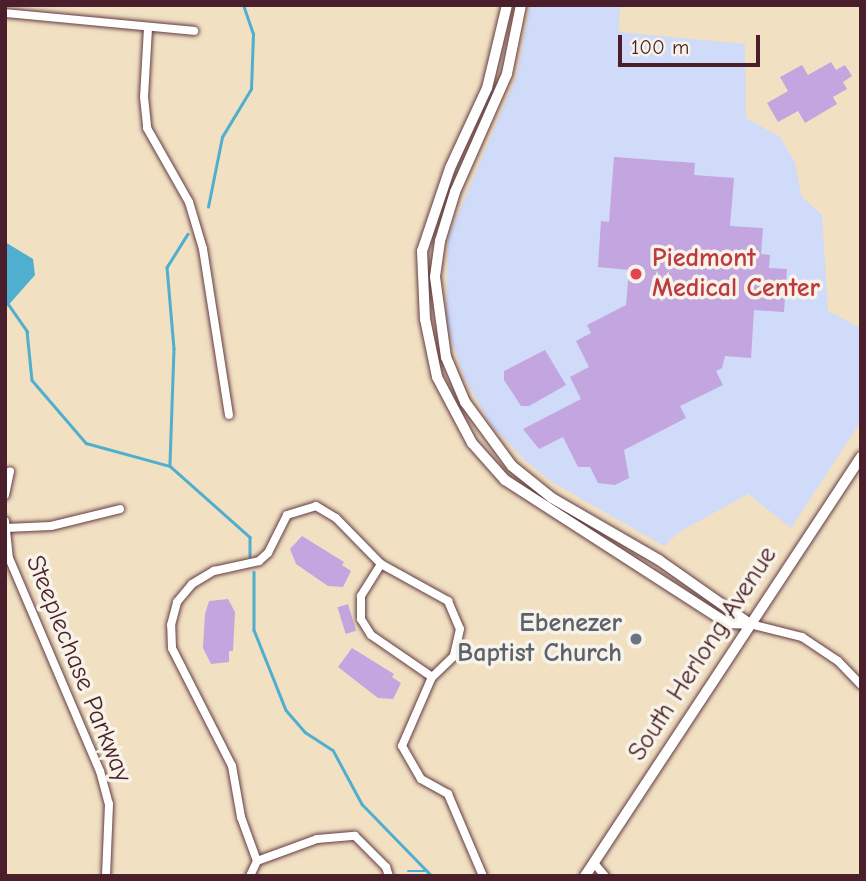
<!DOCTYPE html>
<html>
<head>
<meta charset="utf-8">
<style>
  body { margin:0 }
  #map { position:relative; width:866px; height:881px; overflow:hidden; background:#f2e0c3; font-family:"Comic Neue",sans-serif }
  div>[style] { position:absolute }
  .built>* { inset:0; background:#d0daf9 }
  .water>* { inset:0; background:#4fafce }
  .stream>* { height:2.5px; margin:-1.25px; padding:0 1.25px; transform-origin:1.25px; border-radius:1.25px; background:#4fafce }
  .building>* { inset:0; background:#c3a5df; transform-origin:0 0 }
  .roads { filter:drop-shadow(0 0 2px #633c42) drop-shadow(0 0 2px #633c42) }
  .street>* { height:8px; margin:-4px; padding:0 4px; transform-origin:4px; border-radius:4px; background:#fff }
  .secondary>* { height:10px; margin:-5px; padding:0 5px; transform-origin:5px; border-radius:5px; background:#fff }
  .dots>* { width:19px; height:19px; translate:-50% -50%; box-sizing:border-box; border:4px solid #f7f3e8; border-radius:50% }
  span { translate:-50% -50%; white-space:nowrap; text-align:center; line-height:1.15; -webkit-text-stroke:7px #f7f3e8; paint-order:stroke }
  .health-label { font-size:26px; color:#be3a42; font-weight:700 }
  .left { translate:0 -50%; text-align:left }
  .worship-label { font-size:26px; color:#5b616d; font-weight:700 }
  .right { translate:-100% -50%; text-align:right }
  .street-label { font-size:26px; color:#4a1f2b }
  .frame { position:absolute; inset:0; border:7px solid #4a1f2b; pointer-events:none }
  .scale { position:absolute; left:618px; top:35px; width:142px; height:32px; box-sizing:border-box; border:4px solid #4a1f2b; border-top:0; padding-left:9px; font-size:21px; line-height:24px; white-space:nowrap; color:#4a1f2b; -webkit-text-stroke:5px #f7f3e8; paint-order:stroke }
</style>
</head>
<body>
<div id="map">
  <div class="built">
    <i style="clip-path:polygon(530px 5px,620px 5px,619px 32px,745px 44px,746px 118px,780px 137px,795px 163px,802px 197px,822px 215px,828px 311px,861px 328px,861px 421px,791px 528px,748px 494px,679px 532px,664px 546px,552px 482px,526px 461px,492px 426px,464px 377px,446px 324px,448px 238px,517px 75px)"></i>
  </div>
  <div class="water">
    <i style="clip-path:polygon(5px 242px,33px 259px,35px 275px,5px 309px)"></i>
  </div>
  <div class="stream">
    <i style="left:208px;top:207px;width:71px;rotate:-78.7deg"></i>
    <i style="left:222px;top:137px;width:56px;rotate:-58.9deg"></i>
    <i style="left:251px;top:89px;width:55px;rotate:-87.9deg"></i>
    <i style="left:253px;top:34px;width:31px;rotate:-109deg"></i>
    <i style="left:188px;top:234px;width:39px;rotate:122deg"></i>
    <i style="left:167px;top:267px;width:82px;rotate:85.1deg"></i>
    <i style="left:174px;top:349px;width:117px;rotate:92deg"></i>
    <i style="left:170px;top:466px;width:107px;rotate:41.6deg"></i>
    <i style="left:250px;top:537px;width:19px;rotate:90deg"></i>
    <i style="left:9px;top:305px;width:32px;rotate:55deg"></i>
    <i style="left:27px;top:331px;width:49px;rotate:84.2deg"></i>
    <i style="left:32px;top:380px;width:83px;rotate:49.4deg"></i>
    <i style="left:86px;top:443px;width:87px;rotate:15.3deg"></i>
    <i style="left:254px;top:572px;width:58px;rotate:90deg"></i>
    <i style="left:254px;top:630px;width:86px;rotate:68.2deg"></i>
    <i style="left:286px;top:710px;width:29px;rotate:49deg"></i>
    <i style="left:305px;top:732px;width:33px;rotate:33deg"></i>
    <i style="left:333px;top:750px;width:61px;rotate:61.8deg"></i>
    <i style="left:362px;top:804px;width:100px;rotate:45.8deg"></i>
    <i style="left:408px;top:871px;width:20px"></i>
  </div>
  <div class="building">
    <i style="clip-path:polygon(831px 62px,836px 70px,845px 65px,852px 76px,843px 82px,847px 89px,833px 97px,837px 104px,805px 123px,798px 111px,778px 122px,767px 103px,788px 91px,780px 77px,802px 65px,808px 75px)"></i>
    <i style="clip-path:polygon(614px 157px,695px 163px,694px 175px,734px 178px,730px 226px,763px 228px,761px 254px,770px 255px,769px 268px,787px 269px,784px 312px,754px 310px,751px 358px,725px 356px,722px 368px,716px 371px,723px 385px,680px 406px,686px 418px,624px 450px,629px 478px,615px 485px,598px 483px,590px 467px,578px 467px,563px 437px,539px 449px,523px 429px,581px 399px,570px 377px,589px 367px,576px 341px,591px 333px,587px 325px,626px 305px,629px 270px,598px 267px,601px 221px,609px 222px)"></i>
    <i style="clip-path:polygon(545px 350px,566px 385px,529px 406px,521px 406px,504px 380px,504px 371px)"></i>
    <i style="clip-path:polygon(302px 536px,344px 562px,342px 565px,351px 571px,343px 587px,328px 586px,296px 564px,290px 549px)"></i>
    <i style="clip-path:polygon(228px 599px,235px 612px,233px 651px,229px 651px,229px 662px,211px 664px,203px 648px,205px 614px,209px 601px)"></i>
    <i style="left:348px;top:604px;width:28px;height:11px;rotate:73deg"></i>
    <i style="clip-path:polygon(352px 648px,394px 674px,392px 677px,401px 683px,393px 699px,378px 698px,338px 667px)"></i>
  </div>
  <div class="roads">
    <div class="street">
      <i style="left:5px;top:13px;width:190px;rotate:5.4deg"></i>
      <i style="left:148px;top:28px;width:69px;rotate:93.3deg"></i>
      <i style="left:144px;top:97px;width:31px;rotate:84deg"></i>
      <i style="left:147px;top:128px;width:85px;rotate:60.4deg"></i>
      <i style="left:189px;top:202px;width:49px;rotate:73.4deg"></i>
      <i style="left:203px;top:249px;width:168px;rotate:81.1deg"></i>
      <i style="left:5px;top:495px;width:24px;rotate:-78deg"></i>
      <i style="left:5px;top:521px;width:37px;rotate:84deg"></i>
      <i style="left:9px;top:558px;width:232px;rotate:66.9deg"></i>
      <i style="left:100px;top:771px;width:34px;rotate:75deg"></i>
      <i style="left:109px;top:804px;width:72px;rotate:92.4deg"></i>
      <i style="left:6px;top:528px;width:45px;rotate:-2.5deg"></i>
      <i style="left:51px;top:526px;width:71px;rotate:-13.8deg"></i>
      <i style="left:381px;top:564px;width:38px;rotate:122deg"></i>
      <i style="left:361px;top:596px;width:23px;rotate:90deg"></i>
      <i style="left:361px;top:619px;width:19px;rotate:58deg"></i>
      <i style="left:371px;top:635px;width:74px;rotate:34.5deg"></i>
      <i style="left:750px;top:624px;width:54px;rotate:14deg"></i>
      <i style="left:802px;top:637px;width:43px;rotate:33.7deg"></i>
      <i style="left:838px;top:661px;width:33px;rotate:46deg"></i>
      <i style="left:257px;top:861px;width:47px;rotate:-110deg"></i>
      <i style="left:241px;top:817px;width:52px;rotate:-100deg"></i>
      <i style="left:232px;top:766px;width:132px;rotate:-117deg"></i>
      <i style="left:172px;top:648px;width:23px;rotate:-92deg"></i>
      <i style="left:171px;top:625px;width:24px;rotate:-75deg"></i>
      <i style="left:177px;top:602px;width:23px;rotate:-50deg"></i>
      <i style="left:192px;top:584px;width:26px;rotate:-31deg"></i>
      <i style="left:214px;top:571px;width:46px;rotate:-12.5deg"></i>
      <i style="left:259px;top:561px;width:12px;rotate:-42deg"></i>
      <i style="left:268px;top:553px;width:42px;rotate:-63.4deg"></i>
      <i style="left:287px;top:515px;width:30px;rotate:-17deg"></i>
      <i style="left:316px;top:506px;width:23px;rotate:31deg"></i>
      <i style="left:336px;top:518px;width:64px;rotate:45.6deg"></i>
      <i style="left:381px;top:564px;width:77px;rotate:28.9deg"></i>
      <i style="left:448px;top:601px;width:30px;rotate:67deg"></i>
      <i style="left:460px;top:629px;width:28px;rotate:103deg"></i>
      <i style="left:454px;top:656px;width:30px;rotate:136deg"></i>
      <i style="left:432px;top:677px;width:75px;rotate:113.5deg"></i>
      <i style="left:402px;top:746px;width:38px;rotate:60deg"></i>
      <i style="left:421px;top:779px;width:31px;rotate:29deg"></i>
      <i style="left:448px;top:794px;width:89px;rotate:66.9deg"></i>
      <i style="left:594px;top:863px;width:17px;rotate:50deg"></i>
      <i style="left:250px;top:876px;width:17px;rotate:-65deg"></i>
      <i style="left:257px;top:861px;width:64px;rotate:-20.1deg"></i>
      <i style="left:317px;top:839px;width:38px;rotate:-5deg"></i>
      <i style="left:355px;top:836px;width:44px;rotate:45deg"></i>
      <i style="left:386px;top:867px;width:9px;rotate:72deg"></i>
    </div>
    <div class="secondary">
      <i style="left:507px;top:5px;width:85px;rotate:103.5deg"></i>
      <i style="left:487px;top:88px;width:88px;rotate:114.8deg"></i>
      <i style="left:450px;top:168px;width:88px;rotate:108.6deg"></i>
      <i style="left:422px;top:251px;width:68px;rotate:87.5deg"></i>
      <i style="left:425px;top:319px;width:59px;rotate:78.3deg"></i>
      <i style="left:437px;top:377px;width:75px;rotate:62.1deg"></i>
      <i style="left:472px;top:443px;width:50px;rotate:48.3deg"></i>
      <i style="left:505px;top:480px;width:264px;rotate:32.8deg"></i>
      <i style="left:727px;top:623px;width:23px;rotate:2deg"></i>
      <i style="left:521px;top:5px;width:70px;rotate:101.5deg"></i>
      <i style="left:507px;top:74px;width:129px;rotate:113.8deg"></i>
      <i style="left:455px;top:192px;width:51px;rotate:107deg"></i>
      <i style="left:440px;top:241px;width:36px;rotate:98deg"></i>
      <i style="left:435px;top:277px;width:81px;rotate:82.2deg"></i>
      <i style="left:446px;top:357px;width:49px;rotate:67.1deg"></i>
      <i style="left:465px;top:402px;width:79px;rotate:53.7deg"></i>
      <i style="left:512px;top:466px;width:51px;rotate:38.7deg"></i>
      <i style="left:552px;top:498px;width:124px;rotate:30.1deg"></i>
      <i style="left:659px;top:560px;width:111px;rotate:35.1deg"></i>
      <i style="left:585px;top:876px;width:502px;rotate:-56.63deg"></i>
    </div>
  </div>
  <div class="dots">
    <i style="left:636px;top:274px;background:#e0444e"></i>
    <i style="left:636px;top:639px;background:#6b7280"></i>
  </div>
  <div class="health-label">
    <span class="left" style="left:652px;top:274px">Piedmont<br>Medical Center</span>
  </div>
  <div class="worship-label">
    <span class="right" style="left:622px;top:639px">Ebenezer<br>Baptist Church</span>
  </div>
  <div class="street-label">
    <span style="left:703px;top:654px;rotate:-57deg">South Herlong Avenue</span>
    <span style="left:78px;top:669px;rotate:68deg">Steeplechase Parkway</span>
  </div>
  <div class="frame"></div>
  <div class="scale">100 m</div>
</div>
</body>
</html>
